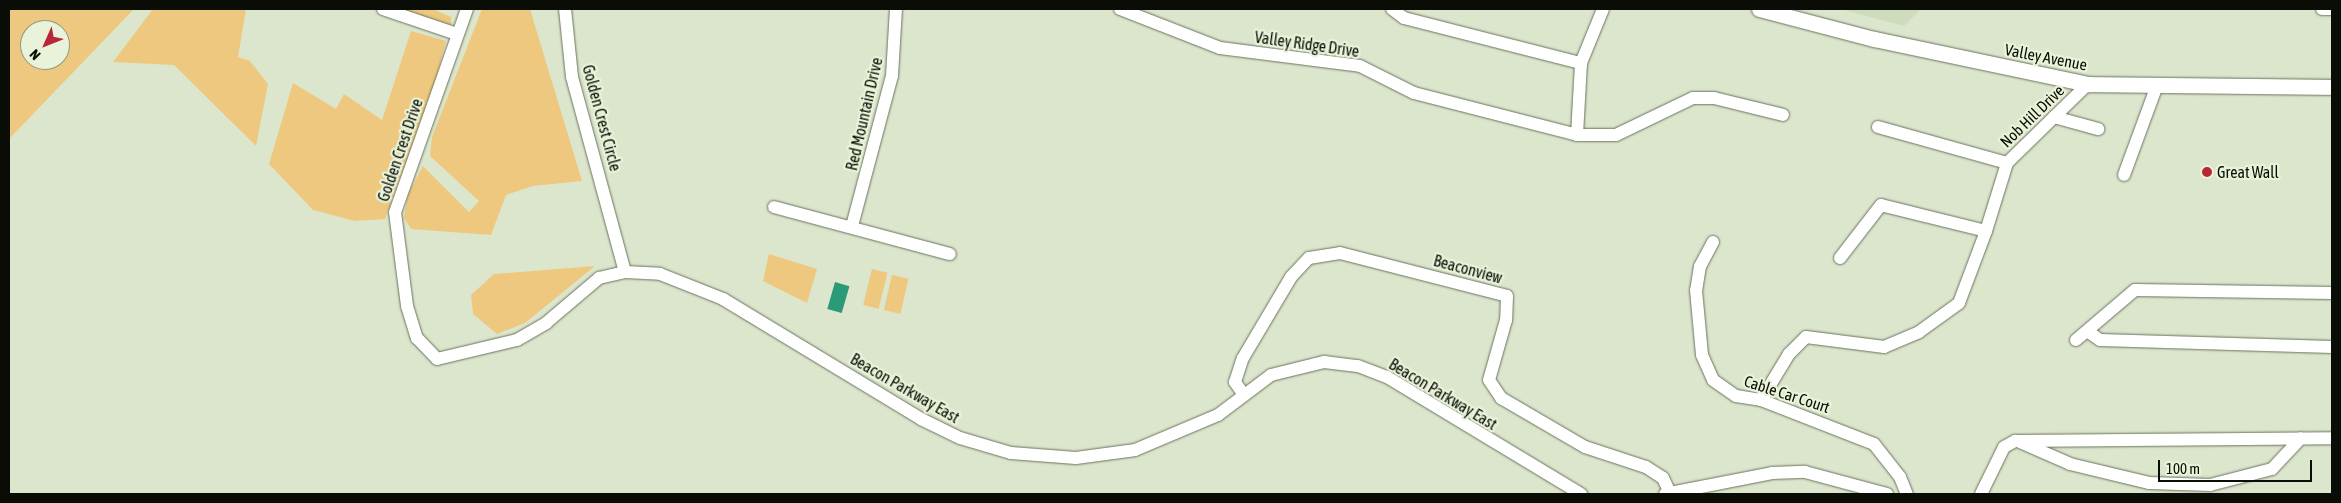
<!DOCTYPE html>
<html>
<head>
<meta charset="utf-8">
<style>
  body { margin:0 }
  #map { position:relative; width:2341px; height:503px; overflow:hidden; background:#dce6cd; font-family:"Asap Condensed",sans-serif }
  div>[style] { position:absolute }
  .built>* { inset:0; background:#cfdcbc }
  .green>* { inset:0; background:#eec87e; transform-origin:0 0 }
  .water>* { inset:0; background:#2b9a76; transform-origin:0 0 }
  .roads { filter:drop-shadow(0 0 1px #6a735d) drop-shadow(0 0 1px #6a735d) }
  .minor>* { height:12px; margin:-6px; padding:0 6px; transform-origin:6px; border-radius:6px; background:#fff }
  .major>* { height:15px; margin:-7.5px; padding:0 7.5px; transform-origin:7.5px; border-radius:7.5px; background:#fff }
  .dots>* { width:14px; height:14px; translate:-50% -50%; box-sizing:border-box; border:2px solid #e9f3da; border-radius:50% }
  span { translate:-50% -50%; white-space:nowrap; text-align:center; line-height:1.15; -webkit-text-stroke:4.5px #e9f3da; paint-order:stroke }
  .street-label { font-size:16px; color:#0a0d05 }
  .poi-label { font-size:16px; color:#0a0d05 }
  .left { translate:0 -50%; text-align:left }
  .frame { position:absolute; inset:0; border:10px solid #0a0d05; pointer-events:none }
  .north { position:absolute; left:20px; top:20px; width:50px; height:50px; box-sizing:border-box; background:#e9f3da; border:1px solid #909785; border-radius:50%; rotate:226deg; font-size:14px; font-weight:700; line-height:20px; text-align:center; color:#0a0d05 }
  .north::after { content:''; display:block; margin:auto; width:18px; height:22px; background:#b82737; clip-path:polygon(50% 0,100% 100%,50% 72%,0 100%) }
  .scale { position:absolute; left:2158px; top:460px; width:154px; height:22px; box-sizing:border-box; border:2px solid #0a0d05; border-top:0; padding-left:6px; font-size:15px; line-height:18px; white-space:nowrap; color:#0a0d05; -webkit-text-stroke:4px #e9f3da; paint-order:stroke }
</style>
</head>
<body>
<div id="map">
  <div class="built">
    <i style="clip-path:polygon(1840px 9px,1921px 9px,1904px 26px)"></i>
  </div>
  <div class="green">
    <i style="clip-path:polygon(evenodd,9px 9px,134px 9px,9px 139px,9px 9px,30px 30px,60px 30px,60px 60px,30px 60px,30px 30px)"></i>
    <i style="clip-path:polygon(153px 9px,246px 9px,238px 57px,250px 61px,268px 84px,256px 146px,174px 65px,113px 62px)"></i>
    <i style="clip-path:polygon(399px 9px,433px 9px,451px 17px,451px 27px)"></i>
    <i style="clip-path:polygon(482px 9px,530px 9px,582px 181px,533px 186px,506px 195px,491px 235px,411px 229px,404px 218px,408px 194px,423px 166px,469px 212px,479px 201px,430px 156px,432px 137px)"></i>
    <i style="clip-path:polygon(411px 31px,446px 41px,436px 80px,385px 219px,355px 221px,313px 210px,269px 164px,293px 83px,336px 109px,344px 94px,382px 120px)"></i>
    <i style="clip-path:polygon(769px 254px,817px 269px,807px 303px,763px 281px)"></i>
    <i style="clip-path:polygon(595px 266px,525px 323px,497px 334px,473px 314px,471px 295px,494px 274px)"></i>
    <i style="left:872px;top:269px;width:16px;height:37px;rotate:14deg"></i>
    <i style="left:892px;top:275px;width:17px;height:36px;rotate:13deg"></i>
  </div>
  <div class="water">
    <i style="left:835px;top:282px;width:15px;height:28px;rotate:16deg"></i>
  </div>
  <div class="roads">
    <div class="minor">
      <i style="left:383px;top:9px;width:78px;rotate:18.7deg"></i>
      <i style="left:467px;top:9px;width:215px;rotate:109.5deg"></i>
      <i style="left:395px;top:212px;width:95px;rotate:82.7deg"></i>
      <i style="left:407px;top:306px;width:34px;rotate:73deg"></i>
      <i style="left:417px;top:338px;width:29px;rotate:46deg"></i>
      <i style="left:437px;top:359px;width:82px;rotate:-13.4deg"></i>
      <i style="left:517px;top:340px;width:34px;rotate:-30deg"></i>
      <i style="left:546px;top:323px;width:70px;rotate:-40.3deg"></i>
      <i style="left:599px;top:278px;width:27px;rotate:-13deg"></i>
      <i style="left:625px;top:272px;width:35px;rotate:3deg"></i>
      <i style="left:660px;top:274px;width:68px;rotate:21.6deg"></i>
      <i style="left:723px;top:299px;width:232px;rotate:31.2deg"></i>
      <i style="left:921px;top:419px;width:43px;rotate:26deg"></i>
      <i style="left:960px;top:438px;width:53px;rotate:16.4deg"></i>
      <i style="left:1011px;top:453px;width:65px;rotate:4.4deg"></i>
      <i style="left:1076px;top:458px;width:60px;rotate:-7.7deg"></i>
      <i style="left:1135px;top:450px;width:90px;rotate:-22.9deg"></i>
      <i style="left:1218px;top:415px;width:66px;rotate:-37deg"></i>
      <i style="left:1271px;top:375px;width:55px;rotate:-13.8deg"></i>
      <i style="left:1324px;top:362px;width:34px;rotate:7deg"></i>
      <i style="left:1358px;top:366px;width:31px;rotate:21deg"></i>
      <i style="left:1387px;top:377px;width:227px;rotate:31.1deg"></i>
      <i style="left:565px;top:9px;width:68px;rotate:84.1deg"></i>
      <i style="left:572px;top:77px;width:202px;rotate:74.8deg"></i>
      <i style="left:1120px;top:9px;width:107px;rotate:21.3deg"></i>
      <i style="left:1220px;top:48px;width:141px;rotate:7.3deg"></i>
      <i style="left:1360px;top:66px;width:60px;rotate:26.6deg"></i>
      <i style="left:1414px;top:93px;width:168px;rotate:14.4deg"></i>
      <i style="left:1577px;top:135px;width:39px"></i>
      <i style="left:1616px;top:135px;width:85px;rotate:-25.7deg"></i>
      <i style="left:1693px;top:98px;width:21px"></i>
      <i style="left:1714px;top:98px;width:71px;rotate:13.8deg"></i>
      <i style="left:1392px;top:9px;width:15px;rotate:37deg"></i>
      <i style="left:1404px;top:18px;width:183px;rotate:14.3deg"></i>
      <i style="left:2322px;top:9px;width:10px"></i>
      <i style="left:2054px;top:117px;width:46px;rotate:15.3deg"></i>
      <i style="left:1878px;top:127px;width:134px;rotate:15.6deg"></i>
      <i style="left:1577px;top:135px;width:72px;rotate:-86.8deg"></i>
      <i style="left:1581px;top:63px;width:58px;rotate:-67.8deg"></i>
      <i style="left:2124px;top:175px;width:93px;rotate:-69.8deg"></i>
      <i style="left:774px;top:207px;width:182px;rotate:15deg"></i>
      <i style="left:852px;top:226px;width:155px;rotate:-75.1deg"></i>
      <i style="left:892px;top:76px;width:67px;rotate:-86.6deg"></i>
      <i style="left:1986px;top:231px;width:71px;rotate:-72.8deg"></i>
      <i style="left:2007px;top:163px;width:113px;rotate:-44.3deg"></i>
      <i style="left:1713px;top:242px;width:27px;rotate:118deg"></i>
      <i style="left:1700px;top:266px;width:24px;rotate:99deg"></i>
      <i style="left:1696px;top:290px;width:65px;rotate:84.7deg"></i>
      <i style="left:1702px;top:355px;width:27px;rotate:66deg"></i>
      <i style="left:1713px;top:380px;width:28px;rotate:35deg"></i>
      <i style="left:1736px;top:396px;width:25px;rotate:9deg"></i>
      <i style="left:1761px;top:400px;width:121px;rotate:21.3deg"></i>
      <i style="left:1874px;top:444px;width:42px;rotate:51.8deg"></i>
      <i style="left:1900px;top:477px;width:18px;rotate:68deg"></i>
      <i style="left:2090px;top:333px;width:12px;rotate:35deg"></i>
      <i style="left:2100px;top:340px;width:232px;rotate:1.7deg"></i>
      <i style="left:2076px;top:340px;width:77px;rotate:-40.3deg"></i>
      <i style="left:2135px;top:290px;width:197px;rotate:0.9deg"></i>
      <i style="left:1244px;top:395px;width:16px;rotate:-125deg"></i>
      <i style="left:1235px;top:382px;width:25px;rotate:-72deg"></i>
      <i style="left:1243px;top:358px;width:94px;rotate:-59.3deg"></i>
      <i style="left:1291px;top:277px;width:26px;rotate:-47deg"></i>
      <i style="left:1309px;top:258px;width:31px;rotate:-9deg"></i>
      <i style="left:1340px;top:253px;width:172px;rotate:14.4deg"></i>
      <i style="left:1507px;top:296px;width:24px;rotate:92deg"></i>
      <i style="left:1506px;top:320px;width:62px;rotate:105.8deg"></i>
      <i style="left:1489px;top:380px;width:22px;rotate:56deg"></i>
      <i style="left:1501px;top:398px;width:97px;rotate:30.3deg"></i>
      <i style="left:1585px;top:447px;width:64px;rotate:18.2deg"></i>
      <i style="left:1646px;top:467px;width:20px;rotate:33deg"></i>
      <i style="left:1663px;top:478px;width:17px;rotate:65deg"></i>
      <i style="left:1761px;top:400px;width:54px;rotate:-58.7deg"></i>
      <i style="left:1789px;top:354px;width:24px;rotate:-45deg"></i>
      <i style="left:1806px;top:337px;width:79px;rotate:7.3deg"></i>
      <i style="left:1884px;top:347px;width:38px;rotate:-23deg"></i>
      <i style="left:1919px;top:332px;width:49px;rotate:-35.9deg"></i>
      <i style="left:1959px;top:303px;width:77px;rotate:-69.4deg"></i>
      <i style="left:1986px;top:231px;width:108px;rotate:-166.1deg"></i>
      <i style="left:1881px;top:205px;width:67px;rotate:127.7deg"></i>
      <i style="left:2020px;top:442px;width:55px;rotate:23.7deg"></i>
      <i style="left:2070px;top:464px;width:81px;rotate:13.5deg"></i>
      <i style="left:2149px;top:483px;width:61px;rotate:1.9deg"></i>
      <i style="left:2210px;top:485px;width:64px;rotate:-14.5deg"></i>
      <i style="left:2272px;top:469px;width:42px;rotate:-46.9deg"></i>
      <i style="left:1665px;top:494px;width:109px;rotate:-11.1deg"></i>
      <i style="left:1772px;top:473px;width:33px;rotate:-2deg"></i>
      <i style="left:1805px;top:472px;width:85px;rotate:15deg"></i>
      <i style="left:1981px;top:494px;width:52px;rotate:-63.9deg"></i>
      <i style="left:2004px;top:447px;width:13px;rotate:-29deg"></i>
      <i style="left:2015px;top:441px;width:317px;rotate:-0.5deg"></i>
    </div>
    <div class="major">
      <i style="left:1759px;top:9px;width:119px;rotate:14.6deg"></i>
      <i style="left:1874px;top:39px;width:219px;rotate:11.9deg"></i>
      <i style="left:2088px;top:84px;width:244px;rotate:0.7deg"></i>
    </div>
  </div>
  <div class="dots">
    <i style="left:2207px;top:172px;background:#b82737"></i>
  </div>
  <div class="street-label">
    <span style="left:1307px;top:44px;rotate:8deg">Valley Ridge Drive</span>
    <span style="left:2046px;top:57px;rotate:11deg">Valley Avenue</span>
    <span style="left:864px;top:114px;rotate:-77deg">Red Mountain Drive</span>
    <span style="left:2032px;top:116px;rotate:-44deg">Nob Hill Drive</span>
    <span style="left:602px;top:118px;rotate:75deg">Golden Crest Circle</span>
    <span style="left:400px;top:150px;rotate:-71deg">Golden Crest Drive</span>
    <span style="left:1468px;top:269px;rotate:15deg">Beaconview</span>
    <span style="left:905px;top:388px;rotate:30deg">Beacon Parkway East</span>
    <span style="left:1443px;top:394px;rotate:31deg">Beacon Parkway East</span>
    <span style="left:1787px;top:394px;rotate:18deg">Cable Car Court</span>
  </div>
  <div class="poi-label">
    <span class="left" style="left:2217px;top:172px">Great Wall</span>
  </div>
  <div class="frame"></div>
  <div class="north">N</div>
  <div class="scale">100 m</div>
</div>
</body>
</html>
